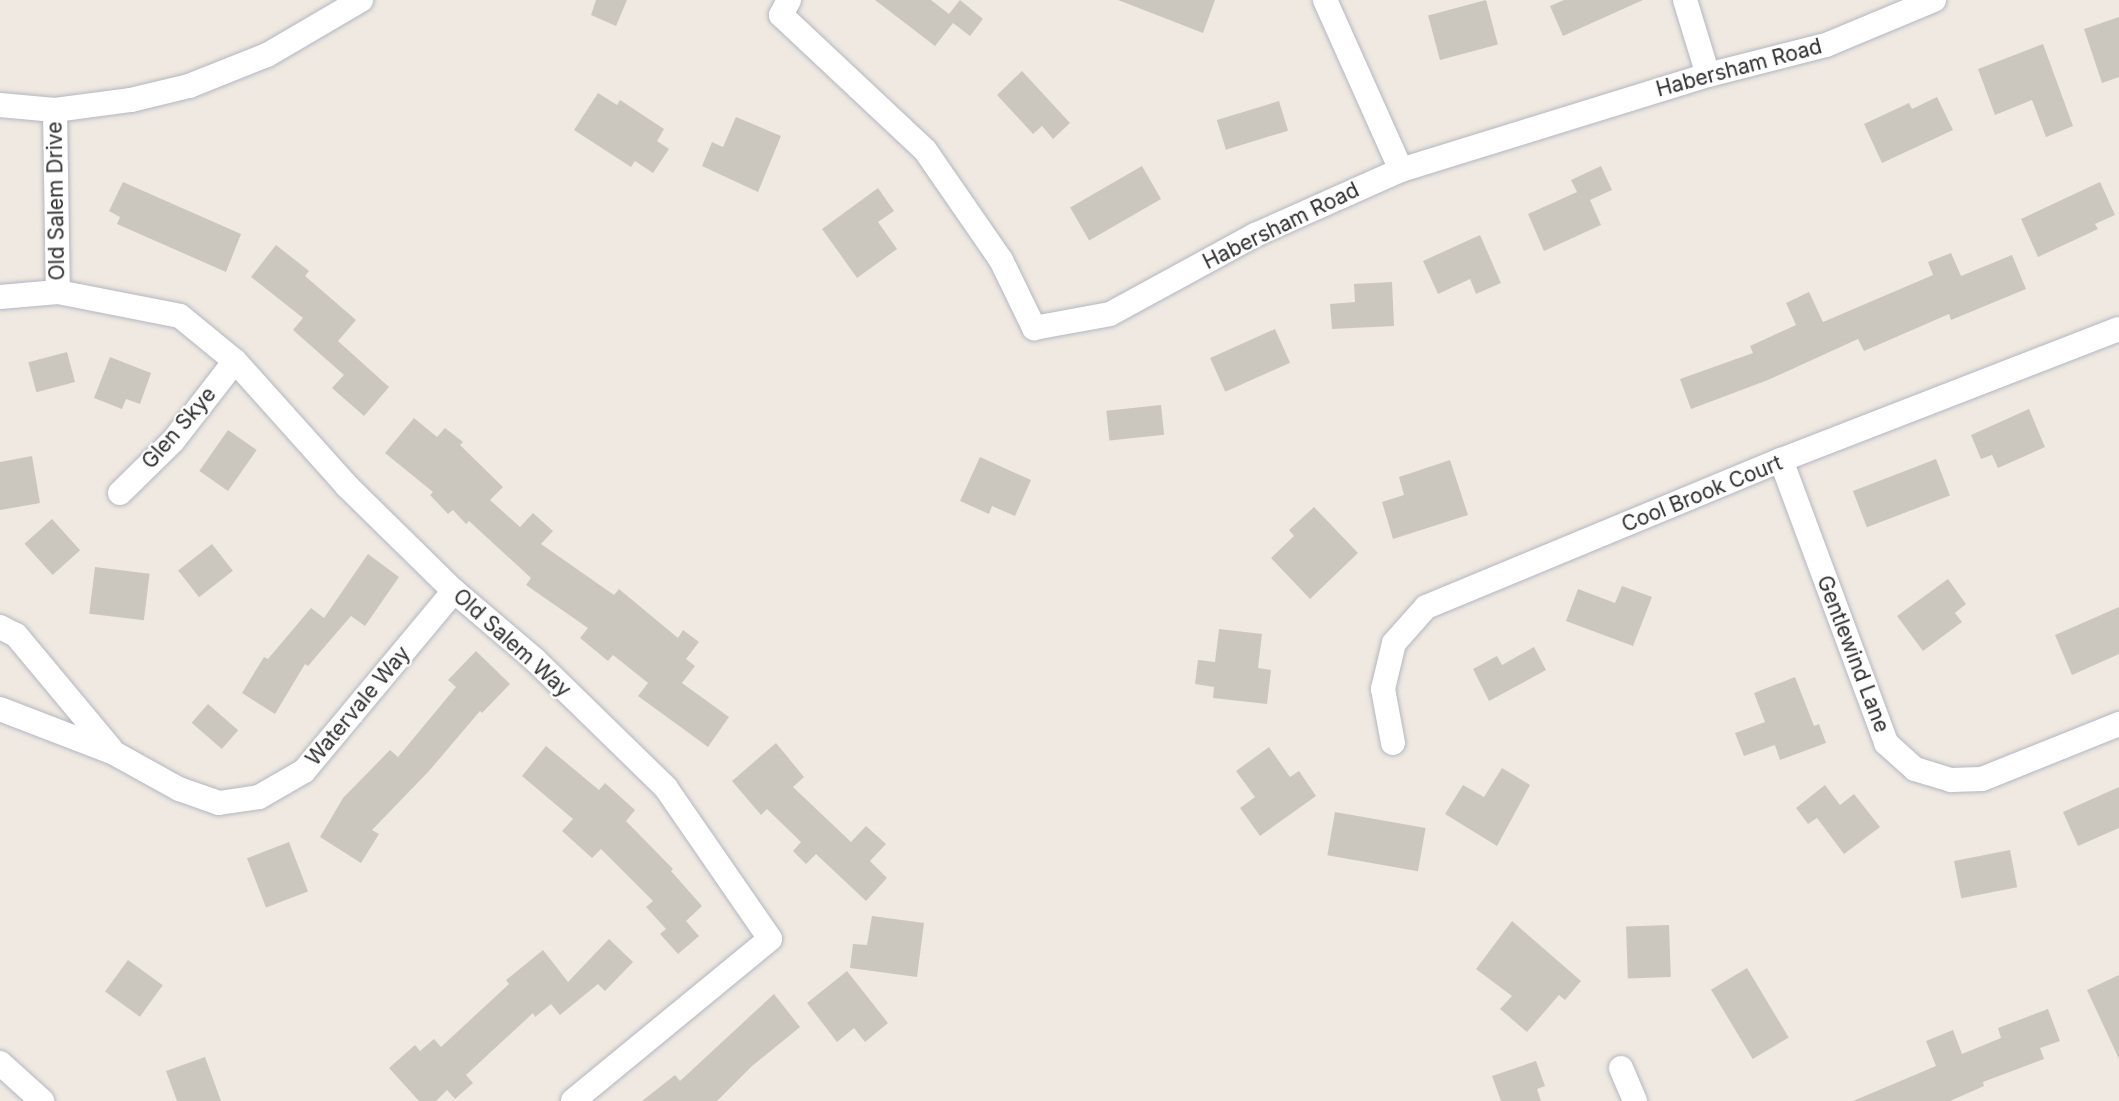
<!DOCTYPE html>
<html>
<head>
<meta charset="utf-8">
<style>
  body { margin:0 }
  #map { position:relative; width:2119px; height:1101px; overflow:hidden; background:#efe9e1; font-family:Inter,sans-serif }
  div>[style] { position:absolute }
  .building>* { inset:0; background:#cbc7bf; transform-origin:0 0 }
  .roads { filter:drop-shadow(0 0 2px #b4b7c1) drop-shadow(0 0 2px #b4b7c1) }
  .minor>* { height:24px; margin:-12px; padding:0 12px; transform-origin:12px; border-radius:12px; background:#fff }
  span { translate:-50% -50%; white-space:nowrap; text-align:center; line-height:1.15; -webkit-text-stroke:4.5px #fff; paint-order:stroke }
  .street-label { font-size:21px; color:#2e2e2e }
</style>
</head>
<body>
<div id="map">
  <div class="building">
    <i style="clip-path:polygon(596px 0,627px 0,616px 26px,591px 15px)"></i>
    <i style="clip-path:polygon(875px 0,931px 0,949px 14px,960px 0,983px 19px,970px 36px,953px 23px,935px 46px)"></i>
    <i style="clip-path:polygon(1118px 0,1215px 0,1203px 33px)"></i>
    <i style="left:1486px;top:0;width:46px;height:60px;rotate:75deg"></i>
    <i style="clip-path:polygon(1564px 0,1643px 0,1563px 36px,1550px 6px)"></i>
    <i style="clip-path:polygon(2119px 17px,2119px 77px,2102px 83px,2084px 29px)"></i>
    <i style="clip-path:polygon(2043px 44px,2073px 126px,2046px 137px,2032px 100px,1995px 115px,1978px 69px)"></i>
    <i style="clip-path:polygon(1022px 71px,1070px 123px,1053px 139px,1042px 126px,1033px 134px,997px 95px)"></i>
    <i style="clip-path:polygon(598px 93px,617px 105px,620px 100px,664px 129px,657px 141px,669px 149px,653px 173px,635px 161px,631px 167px,574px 130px)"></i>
    <i style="clip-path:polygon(1937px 97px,1953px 130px,1882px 163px,1864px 124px,1909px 103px,1912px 109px)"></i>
    <i style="left:1279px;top:101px;width:31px;height:65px;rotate:73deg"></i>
    <i style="clip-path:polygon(736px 117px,781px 136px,758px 192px,702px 166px,712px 142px,723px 147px)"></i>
    <i style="left:1142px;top:166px;width:38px;height:83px;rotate:60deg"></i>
    <i style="clip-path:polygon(1601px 166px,1612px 190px,1590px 200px,1601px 225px,1544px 251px,1528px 214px,1577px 192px,1571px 180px)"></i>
    <i style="clip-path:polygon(123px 182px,241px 234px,226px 272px,117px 224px,120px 217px,109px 211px)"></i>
    <i style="clip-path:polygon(2100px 182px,2115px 215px,2095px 224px,2098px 229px,2038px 257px,2021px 219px)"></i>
    <i style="clip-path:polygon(878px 188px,894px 211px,878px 222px,897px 249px,857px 278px,822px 229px)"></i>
    <i style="clip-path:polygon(1480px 235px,1501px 283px,1476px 294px,1470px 279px,1438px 294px,1423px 261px)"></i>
    <i style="clip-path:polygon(276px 245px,309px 271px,305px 276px,356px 320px,338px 341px,389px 387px,364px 416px,332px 388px,344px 375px,293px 330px,303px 318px,251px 277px)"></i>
    <i style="clip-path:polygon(1951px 253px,1961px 276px,2012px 255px,2026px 289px,1951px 320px,1949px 314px,1864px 351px,1858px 339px,1768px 380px,1691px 409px,1680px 379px,1753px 353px,1750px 346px,1796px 325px,1786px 303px,1809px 292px,1823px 322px,1933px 275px,1928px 262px)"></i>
    <i style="clip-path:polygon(1392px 282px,1394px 326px,1332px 329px,1330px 304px,1355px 302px,1354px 284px)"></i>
    <i style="left:1275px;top:329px;width:37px;height:71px;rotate:66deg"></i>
    <i style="left:67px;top:352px;width:31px;height:40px;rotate:75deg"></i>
    <i style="clip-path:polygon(110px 357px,151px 373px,140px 404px,126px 399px,122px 409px,94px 398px)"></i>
    <i style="left:1161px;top:405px;width:30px;height:55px;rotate:84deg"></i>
    <i style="clip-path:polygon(2029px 409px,2045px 447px,1998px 468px,1992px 455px,1981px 459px,1971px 435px)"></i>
    <i style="clip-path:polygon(414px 418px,437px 437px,445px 428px,463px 442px,460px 445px,503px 487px,490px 500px,520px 527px,533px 513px,553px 531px,541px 544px,614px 595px,619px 589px,678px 638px,683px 630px,699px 642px,686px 659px,695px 666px,682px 683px,729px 717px,708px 747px,638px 696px,648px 683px,613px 655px,608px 661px,580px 638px,588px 628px,526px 585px,531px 578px,469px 521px,466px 524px,453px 510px,448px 514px,430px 495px,433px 492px,385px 453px)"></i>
    <i style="left:228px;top:430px;width:35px;height:50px;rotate:35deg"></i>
    <i style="clip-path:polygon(32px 456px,40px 503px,0 510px,0 462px)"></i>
    <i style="clip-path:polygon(980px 457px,1031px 480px,1015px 516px,992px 506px,989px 514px,960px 501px)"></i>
    <i style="left:1936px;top:459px;width:39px;height:89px;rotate:69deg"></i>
    <i style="clip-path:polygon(1450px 460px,1468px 515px,1393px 539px,1382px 502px,1404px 495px,1399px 477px)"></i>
    <i style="clip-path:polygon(1314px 507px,1358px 553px,1310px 599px,1271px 558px,1294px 536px,1289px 530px)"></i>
    <i style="left:52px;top:519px;width:42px;height:37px;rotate:48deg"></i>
    <i style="left:212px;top:544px;width:34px;height:43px;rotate:52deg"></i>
    <i style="clip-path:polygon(368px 554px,399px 577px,365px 626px,351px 616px,308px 666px,305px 664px,275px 714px,242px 693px,264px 657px,268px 659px,311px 608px,324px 618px)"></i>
    <i style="left:95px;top:567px;width:55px;height:47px;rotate:7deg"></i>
    <i style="clip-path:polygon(1948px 579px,1966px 604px,1955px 613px,1962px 622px,1923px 651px,1897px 616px)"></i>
    <i style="clip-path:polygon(1622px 586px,1652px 597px,1633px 646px,1566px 621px,1578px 589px,1615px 603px)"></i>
    <i style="clip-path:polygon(2119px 607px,2119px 654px,2072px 675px,2055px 635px)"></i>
    <i style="clip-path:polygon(1219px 629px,1262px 634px,1258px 668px,1271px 670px,1267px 704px,1213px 698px,1214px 687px,1195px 684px,1198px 660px,1215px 662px)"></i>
    <i style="clip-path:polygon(1534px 647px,1546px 670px,1489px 701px,1473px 669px,1497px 656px,1502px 665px)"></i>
    <i style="clip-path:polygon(476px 651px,510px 684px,482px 713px,480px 711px,429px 771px,372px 830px,379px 834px,361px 863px,320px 837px,343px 798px,390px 750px,398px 757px,456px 687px,448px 680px)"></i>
    <i style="clip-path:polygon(1795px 677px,1814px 726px,1819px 724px,1826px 743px,1780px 760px,1775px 745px,1744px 756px,1735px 733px,1765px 722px,1754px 693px)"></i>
    <i style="left:208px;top:704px;width:40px;height:25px;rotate:41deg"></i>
    <i style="clip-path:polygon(776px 743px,804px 777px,793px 787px,851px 842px,866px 826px,886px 844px,870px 861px,887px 878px,866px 901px,816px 854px,806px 864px,793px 851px,801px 842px,767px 809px,761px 815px,732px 781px)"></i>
    <i style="clip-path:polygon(546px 746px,599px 790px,605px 783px,635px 810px,626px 821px,673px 869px,671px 871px,702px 906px,686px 921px,699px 936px,678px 954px,660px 934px,666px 929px,646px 907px,653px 901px,601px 849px,592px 858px,562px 831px,573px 819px,522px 776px)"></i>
    <i style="clip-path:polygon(1269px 747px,1290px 777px,1299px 771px,1316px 796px,1260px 836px,1240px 808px,1255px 797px,1236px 771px)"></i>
    <i style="clip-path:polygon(1502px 768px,1530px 785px,1497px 846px,1445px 814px,1463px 785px,1484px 797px)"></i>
    <i style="clip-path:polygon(1825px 785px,1840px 805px,1854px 794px,1880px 827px,1844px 854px,1817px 818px,1808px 824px,1796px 808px)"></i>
    <i style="clip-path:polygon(2119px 787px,2119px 828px,2078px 846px,2063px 812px)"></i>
    <i style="left:1335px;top:812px;width:92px;height:44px;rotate:10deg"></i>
    <i style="left:289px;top:842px;width:53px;height:45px;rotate:69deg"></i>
    <i style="left:2010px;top:850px;width:38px;height:57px;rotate:79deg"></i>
    <i style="clip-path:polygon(872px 916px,924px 923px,917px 977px,850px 968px,853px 944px,867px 945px)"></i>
    <i style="clip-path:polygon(1512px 921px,1581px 981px,1565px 1000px,1559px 995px,1527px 1032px,1500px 1009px,1512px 996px,1476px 969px)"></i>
    <i style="left:1669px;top:925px;width:52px;height:43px;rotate:88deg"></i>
    <i style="clip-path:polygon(609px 939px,633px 962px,605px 991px,598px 984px,560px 1015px,551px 1004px,535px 1017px,533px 1013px,466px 1075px,473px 1083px,455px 1099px,447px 1090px,436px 1101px,419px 1101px,389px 1068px,415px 1045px,420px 1051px,434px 1039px,441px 1047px,509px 984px,506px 980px,543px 950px,568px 982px)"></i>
    <i style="left:128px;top:960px;width:43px;height:39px;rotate:36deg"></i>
    <i style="left:1747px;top:968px;width:81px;height:42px;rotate:59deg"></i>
    <i style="clip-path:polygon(847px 971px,888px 1023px,865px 1042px,854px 1028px,837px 1042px,807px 1003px)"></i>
    <i style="clip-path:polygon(2119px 975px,2119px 1059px,2087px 990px)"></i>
    <i style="clip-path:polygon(774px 994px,800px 1027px,752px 1066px,717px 1101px,642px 1101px,675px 1075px,680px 1081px)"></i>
    <i style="clip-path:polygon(2048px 1009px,2060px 1041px,2040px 1048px,2044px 1059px,1983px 1082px,1984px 1086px,1950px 1101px,1853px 1101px,1936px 1066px,1926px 1041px,1953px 1030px,1962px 1054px,2001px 1038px,1998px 1028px)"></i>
    <i style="clip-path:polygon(205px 1057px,221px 1101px,177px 1101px,166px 1071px)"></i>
    <i style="clip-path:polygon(1536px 1061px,1545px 1086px,1537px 1089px,1541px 1101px,1501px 1101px,1492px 1076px)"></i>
  </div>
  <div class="roads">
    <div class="minor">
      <i style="left:789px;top:0;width:17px;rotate:118deg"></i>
      <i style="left:781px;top:15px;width:197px;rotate:43.2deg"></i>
      <i style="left:925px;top:150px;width:134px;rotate:55.4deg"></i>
      <i style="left:1001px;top:260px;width:76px;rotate:64.1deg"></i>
      <i style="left:1034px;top:328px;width:77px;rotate:-10.4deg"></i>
      <i style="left:1110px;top:314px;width:165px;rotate:-28.6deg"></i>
      <i style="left:1255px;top:235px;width:160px;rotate:-24deg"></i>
      <i style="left:1401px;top:170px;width:321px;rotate:-17.2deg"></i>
      <i style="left:1708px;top:75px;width:122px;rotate:-14.3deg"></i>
      <i style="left:1826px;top:45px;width:117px;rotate:-22.6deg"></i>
      <i style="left:1325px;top:0;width:186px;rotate:65.9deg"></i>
      <i style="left:1685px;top:0;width:78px;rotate:73deg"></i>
      <i style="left:0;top:105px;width:55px;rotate:5.2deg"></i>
      <i style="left:55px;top:110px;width:77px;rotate:-7.5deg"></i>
      <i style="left:131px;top:100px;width:60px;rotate:-13.6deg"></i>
      <i style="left:189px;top:86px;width:84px;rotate:-21.7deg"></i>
      <i style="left:267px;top:55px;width:109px;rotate:-30.3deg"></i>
      <i style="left:55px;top:110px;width:182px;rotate:89.1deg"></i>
      <i style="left:0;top:297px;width:58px;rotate:-4.9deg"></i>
      <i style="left:58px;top:292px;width:124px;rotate:11.1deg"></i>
      <i style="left:180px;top:316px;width:71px;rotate:39.3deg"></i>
      <i style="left:235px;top:361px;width:168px;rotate:48.1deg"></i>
      <i style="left:347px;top:486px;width:150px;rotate:44.5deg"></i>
      <i style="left:454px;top:591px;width:106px;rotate:40.4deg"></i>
      <i style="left:535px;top:660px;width:183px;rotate:44.3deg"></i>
      <i style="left:666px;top:788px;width:183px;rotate:55.4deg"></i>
      <i style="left:770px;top:939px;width:255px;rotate:140.6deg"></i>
      <i style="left:1781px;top:460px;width:302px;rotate:69.6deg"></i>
      <i style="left:1886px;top:743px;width:39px;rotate:42deg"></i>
      <i style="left:1915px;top:769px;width:38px;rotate:17deg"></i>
      <i style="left:1951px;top:780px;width:31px;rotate:-2deg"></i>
      <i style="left:1982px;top:779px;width:148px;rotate:-21.9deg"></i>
      <i style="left:120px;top:493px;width:74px;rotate:-44.5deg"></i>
      <i style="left:173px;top:441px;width:101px;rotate:-52.2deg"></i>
      <i style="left:0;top:627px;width:18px;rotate:27deg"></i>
      <i style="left:16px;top:635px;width:148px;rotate:50.2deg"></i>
      <i style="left:0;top:709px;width:122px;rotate:21.1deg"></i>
      <i style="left:114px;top:753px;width:74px;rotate:29deg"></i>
      <i style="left:179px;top:789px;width:42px;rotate:19.3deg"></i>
      <i style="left:219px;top:803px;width:40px;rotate:-8.5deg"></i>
      <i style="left:259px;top:797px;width:52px;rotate:-30deg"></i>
      <i style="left:304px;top:771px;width:234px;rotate:-50.2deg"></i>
      <i style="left:1393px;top:743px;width:55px;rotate:-100.5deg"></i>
      <i style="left:1383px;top:689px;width:47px;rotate:-76.6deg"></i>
      <i style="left:1394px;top:643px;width:48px;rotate:-48.4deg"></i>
      <i style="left:1426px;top:607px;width:384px;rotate:-22.5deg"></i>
      <i style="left:1781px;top:460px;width:362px;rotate:-21.2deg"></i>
      <i style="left:0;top:1063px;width:57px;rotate:42.1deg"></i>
      <i style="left:1621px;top:1068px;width:36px;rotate:67deg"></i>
    </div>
  </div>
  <div class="street-label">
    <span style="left:1739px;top:68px;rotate:-15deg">Habersham Road</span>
    <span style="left:56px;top:201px;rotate:-91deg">Old Salem Drive</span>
    <span style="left:1281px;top:226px;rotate:-26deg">Habersham Road</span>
    <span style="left:179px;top:428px;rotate:-49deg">Glen Skye</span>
    <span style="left:1702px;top:494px;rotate:-22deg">Cool Brook Court</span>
    <span style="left:512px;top:643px;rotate:42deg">Old Salem Way</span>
    <span style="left:1853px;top:654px;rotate:69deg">Gentlewind Lane</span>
    <span style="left:358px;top:706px;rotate:-50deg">Watervale Way</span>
  </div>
</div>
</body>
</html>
